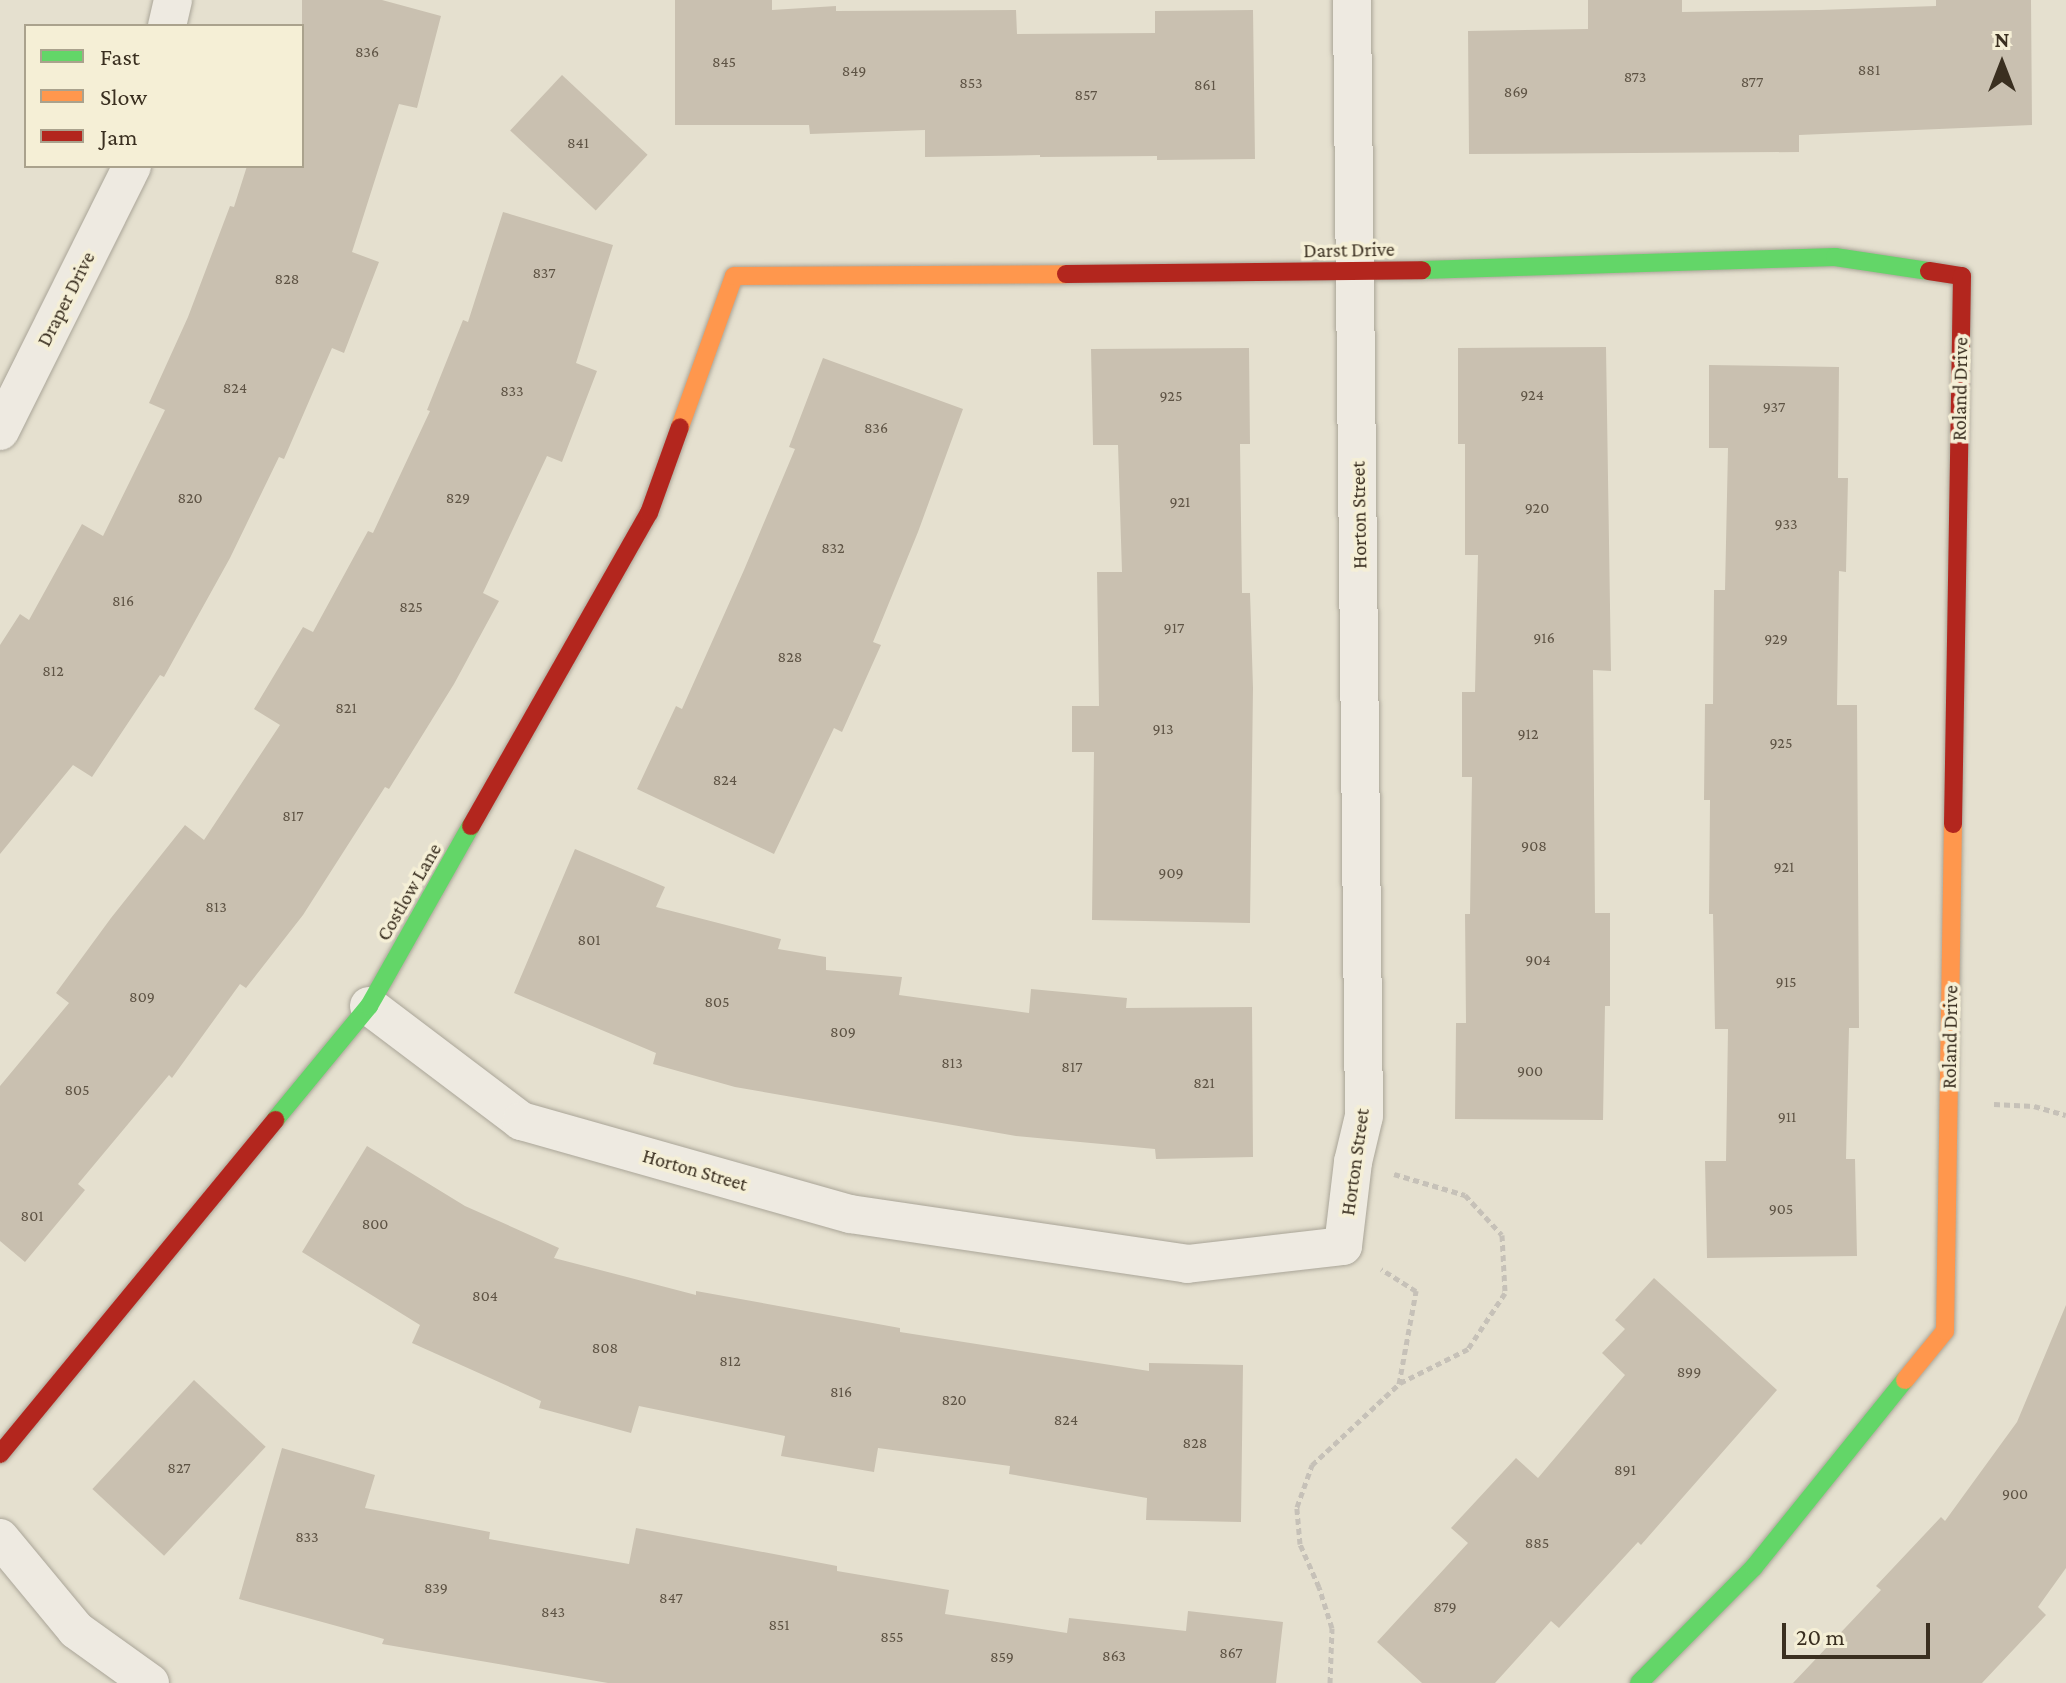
<!DOCTYPE html>
<html>
<head>
<meta charset="utf-8">
<style>
  body { margin:0 }
  #map { position:relative; width:2066px; height:1683px; overflow:hidden; background:#e5e0cf; font-family:"Crimson Pro",serif }
  div>[style] { position:absolute }
  .building>* { inset:0; background:#c9c0b0; transform-origin:0 0 }
  .path>* { height:5px; margin-top:-2.5px; transform-origin:0; background:repeating-linear-gradient(90deg,#c6c1b8 0 6px,transparent 0 10px) }
  .roads { filter:drop-shadow(0 0 2px #aaa598) drop-shadow(0 0 2px #aaa598) }
  .street>* { height:38px; margin:-19px; padding:0 19px; transform-origin:19px; border-radius:19px; background:#eeeae1 }
  .fast>* { height:18px; margin:-9px; padding:0 9px; transform-origin:9px; border-radius:9px; background:#63d668 }
  .slow>* { height:18px; margin:-9px; padding:0 9px; transform-origin:9px; border-radius:9px; background:#ff974d }
  .jam>* { height:18px; margin:-9px; padding:0 9px; transform-origin:9px; border-radius:9px; background:#b3261e }
  span { translate:-50% -50%; white-space:nowrap; text-align:center; line-height:1.15; -webkit-text-stroke:7px #f5efd6; paint-order:stroke }
  .number-label { font-size:16px; color:#5e5344 }
  .number-label span { -webkit-text-stroke-width:0 }
  .street-label { font-size:20px; color:#3a2f20 }
  .legend { position:absolute; left:24px; top:24px; width:280px; height:144px; box-sizing:border-box; background:#f5efd6; border:2px solid #aaa28d; margin:0; padding:10px 14px; list-style:none; font-size:24px; color:#3a2f20 }
  .legend li { display:flex; align-items:center; gap:16px; height:40px }
  .legend b { width:40px; border:2px solid #aaa28d }
  .north { position:absolute; left:1962px; top:24px; width:80px; height:80px; -webkit-text-stroke:6px #f5efd6; paint-order:stroke; rotate:0deg; font-size:22px; font-weight:700; line-height:32px; text-align:center; color:#3a2f20 }
  .north::after { content:''; display:block; margin:auto; width:28px; height:36px; background:#3a2f20; clip-path:polygon(50% 0,100% 100%,50% 72%,0 100%) }
  .scale { position:absolute; left:1782px; top:1623px; width:148px; height:36px; box-sizing:border-box; border:4px solid #3a2f20; border-top:0; padding-left:10px; font-size:24px; line-height:28px; white-space:nowrap; color:#3a2f20; -webkit-text-stroke:6px #f5efd6; paint-order:stroke }
</style>
</head>
<body>
<div id="map">
  <div class="building">
    <i style="clip-path:polygon(302px 0,382px 0,441px 16px,417px 108px,399px 104px,352px 252px,379px 262px,344px 353px,332px 348px,284px 459px,279px 457px,230px 558px,164px 677px,160px 675px,92px 777px,73px 765px,0 854px,0 645px,20px 614px,29px 620px,82px 524px,103px 536px,165px 410px,149px 403px,188px 317px,230px 206px,234px 207px,247px 166px,302px 166px)"></i>
    <i style="clip-path:polygon(675px 0,772px 0,772px 10px,836px 6px,836px 11px,1016px 10px,1017px 34px,1155px 33px,1155px 11px,1253px 10px,1255px 159px,1157px 160px,1157px 156px,1040px 157px,1040px 155px,925px 157px,925px 130px,810px 134px,809px 125px,675px 125px)"></i>
    <i style="clip-path:polygon(1588px 0,1682px 0,1682px 12px,1819px 10px,1936px 6px,1936px 0,2031px 0,2032px 125px,1799px 135px,1799px 152px,1469px 154px,1468px 31px,1588px 29px)"></i>
    <i style="left:562px;top:75px;width:117px;height:76px;rotate:43deg"></i>
    <i style="clip-path:polygon(503px 212px,613px 245px,576px 363px,597px 371px,562px 462px,547px 456px,483px 593px,499px 601px,454px 684px,389px 789px,385px 787px,303px 915px,246px 988px,240px 984px,172px 1078px,169px 1075px,78px 1184px,85px 1190px,25px 1262px,0 1241px,0 1086px,69px 1003px,56px 993px,111px 918px,185px 825px,204px 840px,280px 725px,254px 709px,303px 627px,313px 632px,368px 531px,373px 533px,430px 411px,427px 410px,463px 320px,468px 322px)"></i>
    <i style="clip-path:polygon(1606px 347px,1611px 671px,1593px 670px,1595px 913px,1610px 913px,1610px 1006px,1605px 1006px,1603px 1120px,1455px 1119px,1456px 1023px,1466px 1023px,1465px 914px,1470px 914px,1472px 777px,1462px 777px,1462px 692px,1475px 692px,1478px 555px,1465px 555px,1465px 444px,1458px 444px,1458px 348px)"></i>
    <i style="clip-path:polygon(1249px 348px,1250px 444px,1240px 444px,1242px 593px,1250px 593px,1253px 688px,1250px 923px,1092px 920px,1094px 752px,1072px 752px,1072px 706px,1099px 706px,1097px 572px,1122px 572px,1118px 445px,1093px 445px,1091px 349px)"></i>
    <i style="clip-path:polygon(823px 358px,963px 409px,918px 532px,873px 642px,881px 645px,842px 732px,834px 728px,774px 854px,637px 789px,676px 706px,682px 709px,744px 570px,795px 449px,789px 447px)"></i>
    <i style="clip-path:polygon(1709px 365px,1839px 367px,1838px 478px,1848px 478px,1846px 572px,1839px 571px,1837px 705px,1857px 705px,1859px 1028px,1849px 1028px,1846px 1159px,1855px 1159px,1857px 1256px,1707px 1258px,1705px 1161px,1726px 1161px,1728px 1029px,1715px 1029px,1713px 914px,1709px 914px,1710px 800px,1704px 800px,1705px 704px,1713px 704px,1714px 590px,1725px 590px,1728px 448px,1709px 448px)"></i>
    <i style="clip-path:polygon(575px 849px,665px 887px,656px 907px,781px 939px,778px 949px,826px 957px,826px 970px,902px 977px,899px 995px,1029px 1013px,1031px 989px,1127px 998px,1126px 1008px,1252px 1007px,1253px 1157px,1156px 1159px,1155px 1149px,1016px 1136px,735px 1087px,653px 1064px,656px 1053px,514px 993px)"></i>
    <i style="clip-path:polygon(367px 1146px,465px 1206px,559px 1248px,554px 1258px,696px 1295px,696px 1291px,900px 1328px,900px 1332px,1149px 1371px,1149px 1363px,1243px 1365px,1241px 1522px,1146px 1520px,1147px 1498px,1009px 1474px,1010px 1466px,878px 1448px,874px 1472px,781px 1456px,785px 1436px,639px 1406px,631px 1433px,539px 1408px,541px 1401px,412px 1343px,420px 1325px,302px 1252px)"></i>
    <i style="clip-path:polygon(1654px 1278px,1777px 1390px,1641px 1545px,1638px 1542px,1559px 1628px,1551px 1621px,1495px 1683px,1422px 1683px,1377px 1642px,1468px 1543px,1451px 1528px,1516px 1458px,1538px 1478px,1625px 1375px,1602px 1353px,1625px 1329px,1615px 1320px)"></i>
    <i style="clip-path:polygon(2066px 1305px,2066px 1568px,2038px 1607px,2046px 1615px,1982px 1683px,1793px 1683px,1881px 1590px,1876px 1586px,1941px 1517px,1945px 1521px,2017px 1422px)"></i>
    <i style="left:194px;top:1380px;width:98px;height:149px;rotate:43deg"></i>
    <i style="clip-path:polygon(282px 1448px,375px 1475px,365px 1508px,490px 1532px,489px 1539px,629px 1564px,636px 1528px,837px 1566px,837px 1571px,949px 1590px,945px 1614px,1067px 1633px,1069px 1618px,1186px 1631px,1188px 1611px,1283px 1622px,1276px 1683px,608px 1683px,382px 1644px,384px 1639px,239px 1599px)"></i>
  </div>
  <div class="path">
    <i style="left:1994px;top:1104px;width:40px;rotate:2.9deg"></i>
    <i style="left:2034px;top:1106px;width:33px;rotate:16deg"></i>
    <i style="left:1394px;top:1174px;width:74px;rotate:16.5deg"></i>
    <i style="left:1465px;top:1195px;width:54px;rotate:47.2deg"></i>
    <i style="left:1502px;top:1235px;width:58px;rotate:87deg"></i>
    <i style="left:1505px;top:1293px;width:67px;rotate:123.5deg"></i>
    <i style="left:1468px;top:1349px;width:76px;rotate:153.4deg"></i>
    <i style="left:1330px;top:1683px;width:55px;rotate:-87.9deg"></i>
    <i style="left:1332px;top:1628px;width:43px;rotate:-107.6deg"></i>
    <i style="left:1319px;top:1587px;width:47px;rotate:-113.8deg"></i>
    <i style="left:1300px;top:1544px;width:37px;rotate:-95deg"></i>
    <i style="left:1297px;top:1507px;width:45px;rotate:-70.3deg"></i>
    <i style="left:1312px;top:1465px;width:119px;rotate:-43deg"></i>
    <i style="left:1399px;top:1384px;width:95px;rotate:-79.6deg"></i>
    <i style="left:1416px;top:1291px;width:41px;rotate:-147.8deg"></i>
  </div>
  <div class="roads">
    <div class="street">
      <i style="left:167px;top:26px;width:27px;rotate:-77deg"></i>
      <i style="left:0;top:431px;width:296px;rotate:-63.5deg"></i>
      <i style="left:369px;top:1006px;width:191px;rotate:37.1deg"></i>
      <i style="left:521px;top:1121px;width:342px;rotate:15.8deg"></i>
      <i style="left:850px;top:1214px;width:341px;rotate:8.4deg"></i>
      <i style="left:1187px;top:1264px;width:157px;rotate:-6.6deg"></i>
      <i style="left:1343px;top:1246px;width:85px;rotate:-83.2deg"></i>
      <i style="left:1353px;top:1162px;width:47px;rotate:-76.6deg"></i>
      <i style="left:1364px;top:1116px;width:1116px;rotate:-90.62deg"></i>
      <i style="left:0;top:1538px;width:119px;rotate:50.4deg"></i>
      <i style="left:76px;top:1630px;width:91px;rotate:35.6deg"></i>
    </div>
    <div class="fast">
      <i style="left:1422px;top:270px;width:413px;rotate:-1.8deg"></i>
      <i style="left:1835px;top:257px;width:95px;rotate:8.5deg"></i>
      <i style="left:275px;top:1120px;width:148px;rotate:-50.5deg"></i>
      <i style="left:369px;top:1006px;width:207px;rotate:-60.5deg"></i>
      <i style="left:1639px;top:1683px;width:163px;rotate:-45.2deg"></i>
      <i style="left:1754px;top:1567px;width:240px;rotate:-51.1deg"></i>
    </div>
    <div class="slow">
      <i style="left:680px;top:427px;width:160px;rotate:-70.3deg"></i>
      <i style="left:734px;top:276px;width:332px;rotate:-0.3deg"></i>
      <i style="left:1905px;top:1380px;width:63px;rotate:-50.8deg"></i>
      <i style="left:1945px;top:1331px;width:507px;rotate:-89.1deg"></i>
    </div>
    <div class="jam">
      <i style="left:1929px;top:271px;width:33px;rotate:9deg"></i>
      <i style="left:1962px;top:276px;width:548px;rotate:90.94deg"></i>
      <i style="left:1066px;top:274px;width:356px;rotate:-0.6deg"></i>
      <i style="left:471px;top:826px;width:360px;rotate:-60.4deg"></i>
      <i style="left:649px;top:513px;width:91px;rotate:-70.2deg"></i>
      <i style="left:0;top:1454px;width:433px;rotate:-50.5deg"></i>
    </div>
  </div>
  <div class="number-label">
    <span style="left:367px;top:52px">836</span>
    <span style="left:724px;top:62px">845</span>
    <span style="left:1869px;top:70px">881</span>
    <span style="left:854px;top:71px">849</span>
    <span style="left:1635px;top:77px">873</span>
    <span style="left:1752px;top:82px">877</span>
    <span style="left:971px;top:83px">853</span>
    <span style="left:1205px;top:85px">861</span>
    <span style="left:1516px;top:92px">869</span>
    <span style="left:1086px;top:95px">857</span>
    <span style="left:578px;top:143px">841</span>
    <span style="left:544px;top:273px">837</span>
    <span style="left:287px;top:279px">828</span>
    <span style="left:235px;top:388px">824</span>
    <span style="left:512px;top:391px">833</span>
    <span style="left:1532px;top:395px">924</span>
    <span style="left:1171px;top:396px">925</span>
    <span style="left:1774px;top:407px">937</span>
    <span style="left:876px;top:428px">836</span>
    <span style="left:190px;top:498px">820</span>
    <span style="left:458px;top:498px">829</span>
    <span style="left:1180px;top:502px">921</span>
    <span style="left:1537px;top:508px">920</span>
    <span style="left:1786px;top:524px">933</span>
    <span style="left:833px;top:548px">832</span>
    <span style="left:123px;top:601px">816</span>
    <span style="left:411px;top:607px">825</span>
    <span style="left:1174px;top:628px">917</span>
    <span style="left:1544px;top:638px">916</span>
    <span style="left:1776px;top:639px">929</span>
    <span style="left:790px;top:657px">828</span>
    <span style="left:53px;top:671px">812</span>
    <span style="left:346px;top:708px">821</span>
    <span style="left:1163px;top:729px">913</span>
    <span style="left:1528px;top:734px">912</span>
    <span style="left:1781px;top:743px">925</span>
    <span style="left:725px;top:780px">824</span>
    <span style="left:293px;top:816px">817</span>
    <span style="left:1534px;top:846px">908</span>
    <span style="left:1784px;top:867px">921</span>
    <span style="left:1171px;top:873px">909</span>
    <span style="left:216px;top:907px">813</span>
    <span style="left:589px;top:940px">801</span>
    <span style="left:1538px;top:960px">904</span>
    <span style="left:1786px;top:982px">915</span>
    <span style="left:142px;top:997px">809</span>
    <span style="left:717px;top:1002px">805</span>
    <span style="left:843px;top:1032px">809</span>
    <span style="left:952px;top:1063px">813</span>
    <span style="left:1072px;top:1067px">817</span>
    <span style="left:1530px;top:1071px">900</span>
    <span style="left:1204px;top:1083px">821</span>
    <span style="left:77px;top:1090px">805</span>
    <span style="left:1787px;top:1117px">911</span>
    <span style="left:1781px;top:1209px">905</span>
    <span style="left:32px;top:1216px">801</span>
    <span style="left:375px;top:1224px">800</span>
    <span style="left:485px;top:1296px">804</span>
    <span style="left:605px;top:1348px">808</span>
    <span style="left:730px;top:1361px">812</span>
    <span style="left:1689px;top:1372px">899</span>
    <span style="left:841px;top:1392px">816</span>
    <span style="left:954px;top:1400px">820</span>
    <span style="left:1066px;top:1420px">824</span>
    <span style="left:1195px;top:1443px">828</span>
    <span style="left:179px;top:1468px">827</span>
    <span style="left:1625px;top:1470px">891</span>
    <span style="left:2015px;top:1494px">900</span>
    <span style="left:307px;top:1537px">833</span>
    <span style="left:1537px;top:1543px">885</span>
    <span style="left:436px;top:1588px">839</span>
    <span style="left:671px;top:1598px">847</span>
    <span style="left:1445px;top:1607px">879</span>
    <span style="left:553px;top:1612px">843</span>
    <span style="left:779px;top:1625px">851</span>
    <span style="left:892px;top:1637px">855</span>
    <span style="left:1231px;top:1653px">867</span>
    <span style="left:1114px;top:1656px">863</span>
    <span style="left:1002px;top:1657px">859</span>
  </div>
  <div class="street-label">
    <span style="left:1349px;top:250px;rotate:-1deg">Darst Drive</span>
    <span style="left:66px;top:299px;rotate:-63deg">Draper Drive</span>
    <span style="left:1960px;top:389px;rotate:-89deg">Roland Drive</span>
    <span style="left:1359px;top:515px;rotate:-91deg">Horton Street</span>
    <span style="left:409px;top:892px;rotate:-60deg">Costlow Lane</span>
    <span style="left:1950px;top:1037px;rotate:-89deg">Roland Drive</span>
    <span style="left:1355px;top:1162px;rotate:-82deg">Horton Street</span>
    <span style="left:695px;top:1170px;rotate:16deg">Horton Street</span>
  </div>
  <ul class="legend">
  <li><b style="height:10px;background:#63d668"></b>Fast</li>
  <li><b style="height:10px;background:#ff974d"></b>Slow</li>
  <li><b style="height:10px;background:#b3261e"></b>Jam</li>
  </ul>
  <div class="north">N</div>
  <div class="scale">20 m</div>
</div>
</body>
</html>
